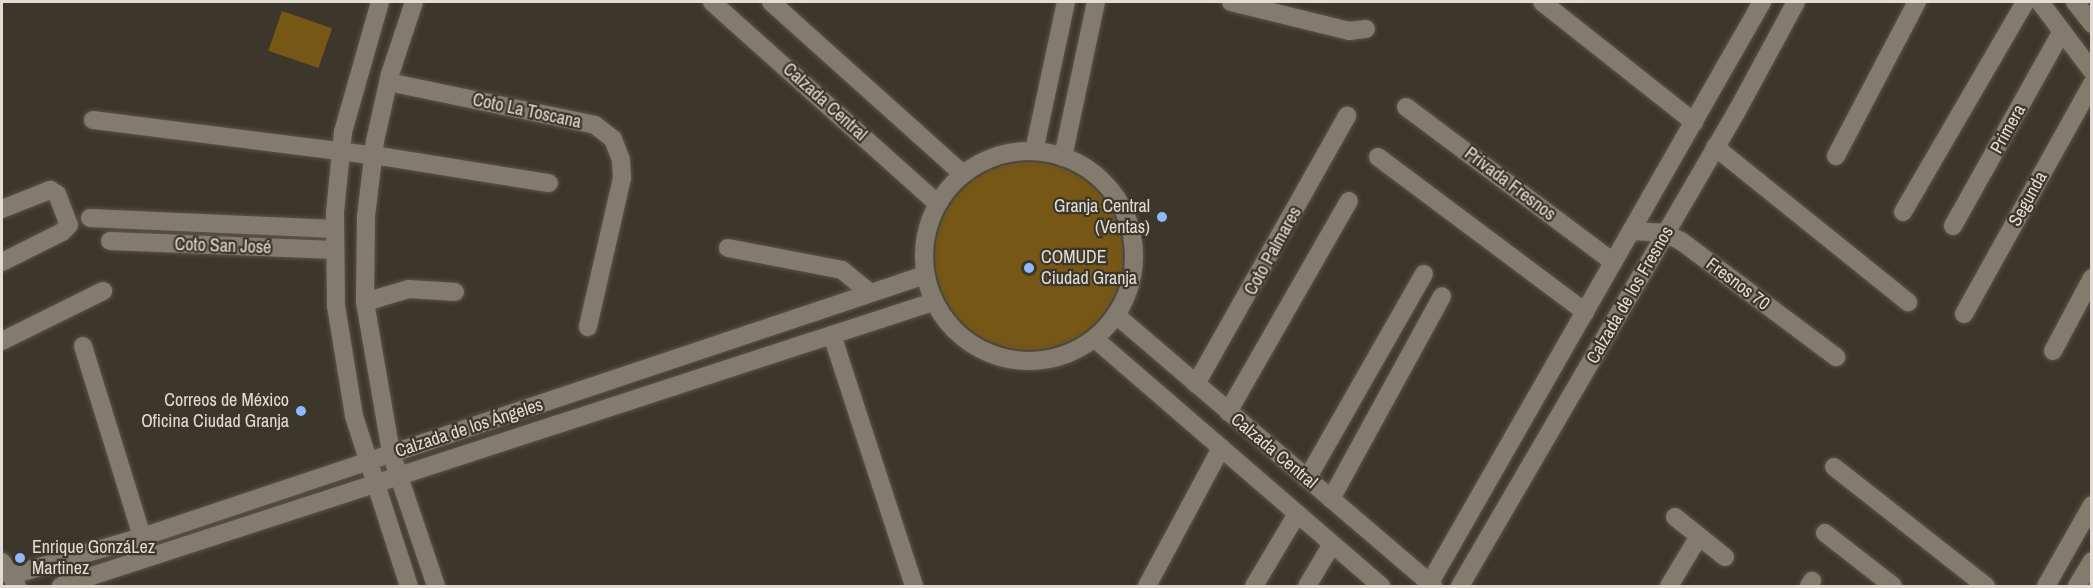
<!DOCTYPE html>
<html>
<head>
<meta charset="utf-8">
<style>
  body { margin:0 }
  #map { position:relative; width:2093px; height:588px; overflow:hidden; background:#3d362a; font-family:"Archivo Narrow",sans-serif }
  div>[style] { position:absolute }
  .building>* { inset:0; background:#765715; transform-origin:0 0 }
  .round { border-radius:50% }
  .roads { filter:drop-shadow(0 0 2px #595349) drop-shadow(0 0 2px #595349) }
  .minor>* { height:18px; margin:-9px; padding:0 9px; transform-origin:9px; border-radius:9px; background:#837c6e }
  .minor>.ring { margin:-9px; padding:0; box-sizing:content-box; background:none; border:18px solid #837c6e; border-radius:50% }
  .dots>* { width:16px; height:16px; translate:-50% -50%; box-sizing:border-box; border:3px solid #3d362a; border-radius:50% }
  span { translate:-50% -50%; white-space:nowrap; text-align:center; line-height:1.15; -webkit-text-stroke:4.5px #3d362a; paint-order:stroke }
  .street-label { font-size:18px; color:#e1ddd5 }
  .poi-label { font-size:18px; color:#e1ddd5 }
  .right { translate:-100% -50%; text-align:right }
  .left { translate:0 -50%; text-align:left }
  .frame { position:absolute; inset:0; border:3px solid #e1ddd5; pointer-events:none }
</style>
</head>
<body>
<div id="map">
  <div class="building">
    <i style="left:282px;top:11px;width:53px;height:42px;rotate:19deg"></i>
    <i class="round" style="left:935px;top:162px;width:188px;height:188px"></i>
  </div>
  <div class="roads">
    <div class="minor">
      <i style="left:380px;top:2px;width:135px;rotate:105.9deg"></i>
      <i style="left:343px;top:132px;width:80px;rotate:95.7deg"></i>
      <i style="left:335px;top:212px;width:94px;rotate:89.4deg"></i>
      <i style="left:336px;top:306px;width:111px;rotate:80.7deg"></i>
      <i style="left:354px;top:416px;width:179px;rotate:72.1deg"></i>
      <i style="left:414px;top:2px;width:76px;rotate:108.4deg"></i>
      <i style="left:390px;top:74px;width:69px;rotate:102.6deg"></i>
      <i style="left:375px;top:141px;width:76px;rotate:96.8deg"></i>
      <i style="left:366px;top:216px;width:86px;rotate:90.7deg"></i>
      <i style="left:365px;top:302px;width:153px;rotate:80.2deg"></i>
      <i style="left:391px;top:453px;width:140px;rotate:71.3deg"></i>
      <i style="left:712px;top:2px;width:302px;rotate:41.8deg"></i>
      <i style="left:771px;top:2px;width:258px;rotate:41.9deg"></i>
      <i style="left:1231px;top:2px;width:122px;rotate:13.8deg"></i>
      <i style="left:1349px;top:31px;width:17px;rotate:-7deg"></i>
      <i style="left:1542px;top:2px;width:194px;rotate:38.3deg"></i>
      <i style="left:2040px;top:2px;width:86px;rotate:53deg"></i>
      <i style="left:2075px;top:2px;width:28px;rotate:52deg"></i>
      <i style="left:388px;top:82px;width:211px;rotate:11.7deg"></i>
      <i style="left:595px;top:125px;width:23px;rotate:38deg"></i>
      <i style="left:613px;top:139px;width:22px;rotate:69deg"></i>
      <i style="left:621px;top:160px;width:18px;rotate:87deg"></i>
      <i style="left:622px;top:178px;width:153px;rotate:102.9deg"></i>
      <i style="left:1406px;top:107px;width:259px;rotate:36.8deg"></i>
      <i style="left:93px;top:120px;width:295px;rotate:7.2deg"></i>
      <i style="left:386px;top:157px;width:165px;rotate:9.1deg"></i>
      <i style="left:1715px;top:147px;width:248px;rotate:38.8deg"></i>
      <i style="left:1034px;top:151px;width:152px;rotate:-77.9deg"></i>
      <i class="ring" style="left:924px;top:151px;width:192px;height:192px"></i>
      <i style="left:1836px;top:156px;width:174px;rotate:-62.3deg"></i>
      <i style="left:1063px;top:157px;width:158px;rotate:-78deg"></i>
      <i style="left:1378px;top:157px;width:259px;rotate:36.8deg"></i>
      <i style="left:2px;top:209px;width:52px;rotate:-21.6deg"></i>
      <i style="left:50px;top:190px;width:8px;rotate:30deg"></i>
      <i style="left:57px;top:194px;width:33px;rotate:69deg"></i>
      <i style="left:69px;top:225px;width:10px;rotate:135deg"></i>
      <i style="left:62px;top:232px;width:67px;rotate:153.4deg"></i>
      <i style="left:1903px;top:212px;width:243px;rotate:-59.8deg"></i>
      <i style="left:90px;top:218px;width:245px;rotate:2.6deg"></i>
      <i style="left:1953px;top:226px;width:223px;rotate:-60.8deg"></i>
      <i style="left:1631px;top:231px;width:34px;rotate:3deg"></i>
      <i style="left:1665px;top:233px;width:18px;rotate:27deg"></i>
      <i style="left:1681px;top:241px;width:194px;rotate:36.8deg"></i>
      <i style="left:110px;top:241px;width:225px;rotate:2.3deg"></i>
      <i style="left:728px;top:248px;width:116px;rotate:10.9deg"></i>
      <i style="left:842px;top:270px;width:36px;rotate:39deg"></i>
      <i style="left:365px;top:302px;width:46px;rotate:-16.5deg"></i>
      <i style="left:409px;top:289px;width:46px;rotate:3.7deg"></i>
      <i style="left:1964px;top:314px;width:263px;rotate:-60.9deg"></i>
      <i style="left:1116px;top:315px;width:417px;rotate:40.5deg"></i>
      <i style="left:832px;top:335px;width:264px;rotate:71.9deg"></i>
      <i style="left:1095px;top:339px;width:378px;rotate:40.8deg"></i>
      <i style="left:2px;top:341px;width:113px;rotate:-26.3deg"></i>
      <i style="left:83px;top:346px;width:200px;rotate:72.8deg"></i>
      <i style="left:2053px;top:351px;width:83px;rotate:-61.9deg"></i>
      <i style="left:1196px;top:384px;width:308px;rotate:-60.6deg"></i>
      <i style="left:1228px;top:412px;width:243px;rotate:-60.2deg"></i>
      <i style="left:1834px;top:467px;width:193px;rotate:38.1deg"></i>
      <i style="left:1307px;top:479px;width:236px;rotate:-60.3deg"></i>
      <i style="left:1331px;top:499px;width:231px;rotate:-61.3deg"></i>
      <i style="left:1675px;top:517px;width:64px;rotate:38.7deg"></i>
      <i style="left:1825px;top:533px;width:86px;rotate:37.9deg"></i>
      <i style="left:2px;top:562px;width:28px;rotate:58deg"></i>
      <i style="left:12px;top:575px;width:135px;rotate:-16.3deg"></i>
      <i style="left:142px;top:537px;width:826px;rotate:-18.5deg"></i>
      <i style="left:61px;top:586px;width:917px;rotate:-18.04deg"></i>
      <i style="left:1147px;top:586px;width:157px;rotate:-61.8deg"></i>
      <i style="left:1254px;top:586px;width:84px;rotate:-59.2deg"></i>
      <i style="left:1307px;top:586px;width:49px;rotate:-59.2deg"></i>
      <i style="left:1428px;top:586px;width:673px;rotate:-60.23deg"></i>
      <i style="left:1460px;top:586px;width:550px;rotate:-59.75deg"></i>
      <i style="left:1737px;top:111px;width:124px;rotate:-61.6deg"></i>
      <i style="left:1669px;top:586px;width:58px;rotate:-59deg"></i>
      <i style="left:1809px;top:586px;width:6px;rotate:-59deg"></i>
      <i style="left:2046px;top:586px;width:93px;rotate:-60.4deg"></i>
      <i style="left:2077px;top:586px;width:29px;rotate:-59deg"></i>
    </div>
  </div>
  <div class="dots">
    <i style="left:1162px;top:217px;background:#90b8fd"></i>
    <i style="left:1029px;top:268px;background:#90b8fd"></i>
    <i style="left:301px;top:411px;background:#90b8fd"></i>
    <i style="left:20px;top:558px;background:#90b8fd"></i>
  </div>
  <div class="street-label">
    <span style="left:825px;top:102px;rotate:42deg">Calzada Central</span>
    <span style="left:527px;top:111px;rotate:12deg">Coto La Toscana</span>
    <span style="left:2008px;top:129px;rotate:-61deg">Primera</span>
    <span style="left:1510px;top:184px;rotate:37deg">Privada Fresnos</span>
    <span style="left:2028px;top:199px;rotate:-61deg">Segunda</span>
    <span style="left:223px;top:246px;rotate:2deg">Coto San José</span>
    <span style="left:1273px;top:251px;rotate:-61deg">Coto Palmares</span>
    <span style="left:1738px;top:284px;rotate:37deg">Fresnos 70</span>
    <span style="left:1630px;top:295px;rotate:-60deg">Calzada de los Fresnos</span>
    <span style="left:469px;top:428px;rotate:-18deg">Calzada de los Ángeles</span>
    <span style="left:1274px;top:451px;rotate:40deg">Calzada Central</span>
  </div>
  <div class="poi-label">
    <span class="right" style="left:1150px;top:217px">Granja Central<br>(Ventas)</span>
    <span class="left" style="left:1041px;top:268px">COMUDE<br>Ciudad Granja</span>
    <span class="right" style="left:289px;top:411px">Correos de México<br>Oficina Ciudad Granja</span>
    <span class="left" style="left:32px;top:558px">Enrique GonzáLez<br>Martinez</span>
  </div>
  <div class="frame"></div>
</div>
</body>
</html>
